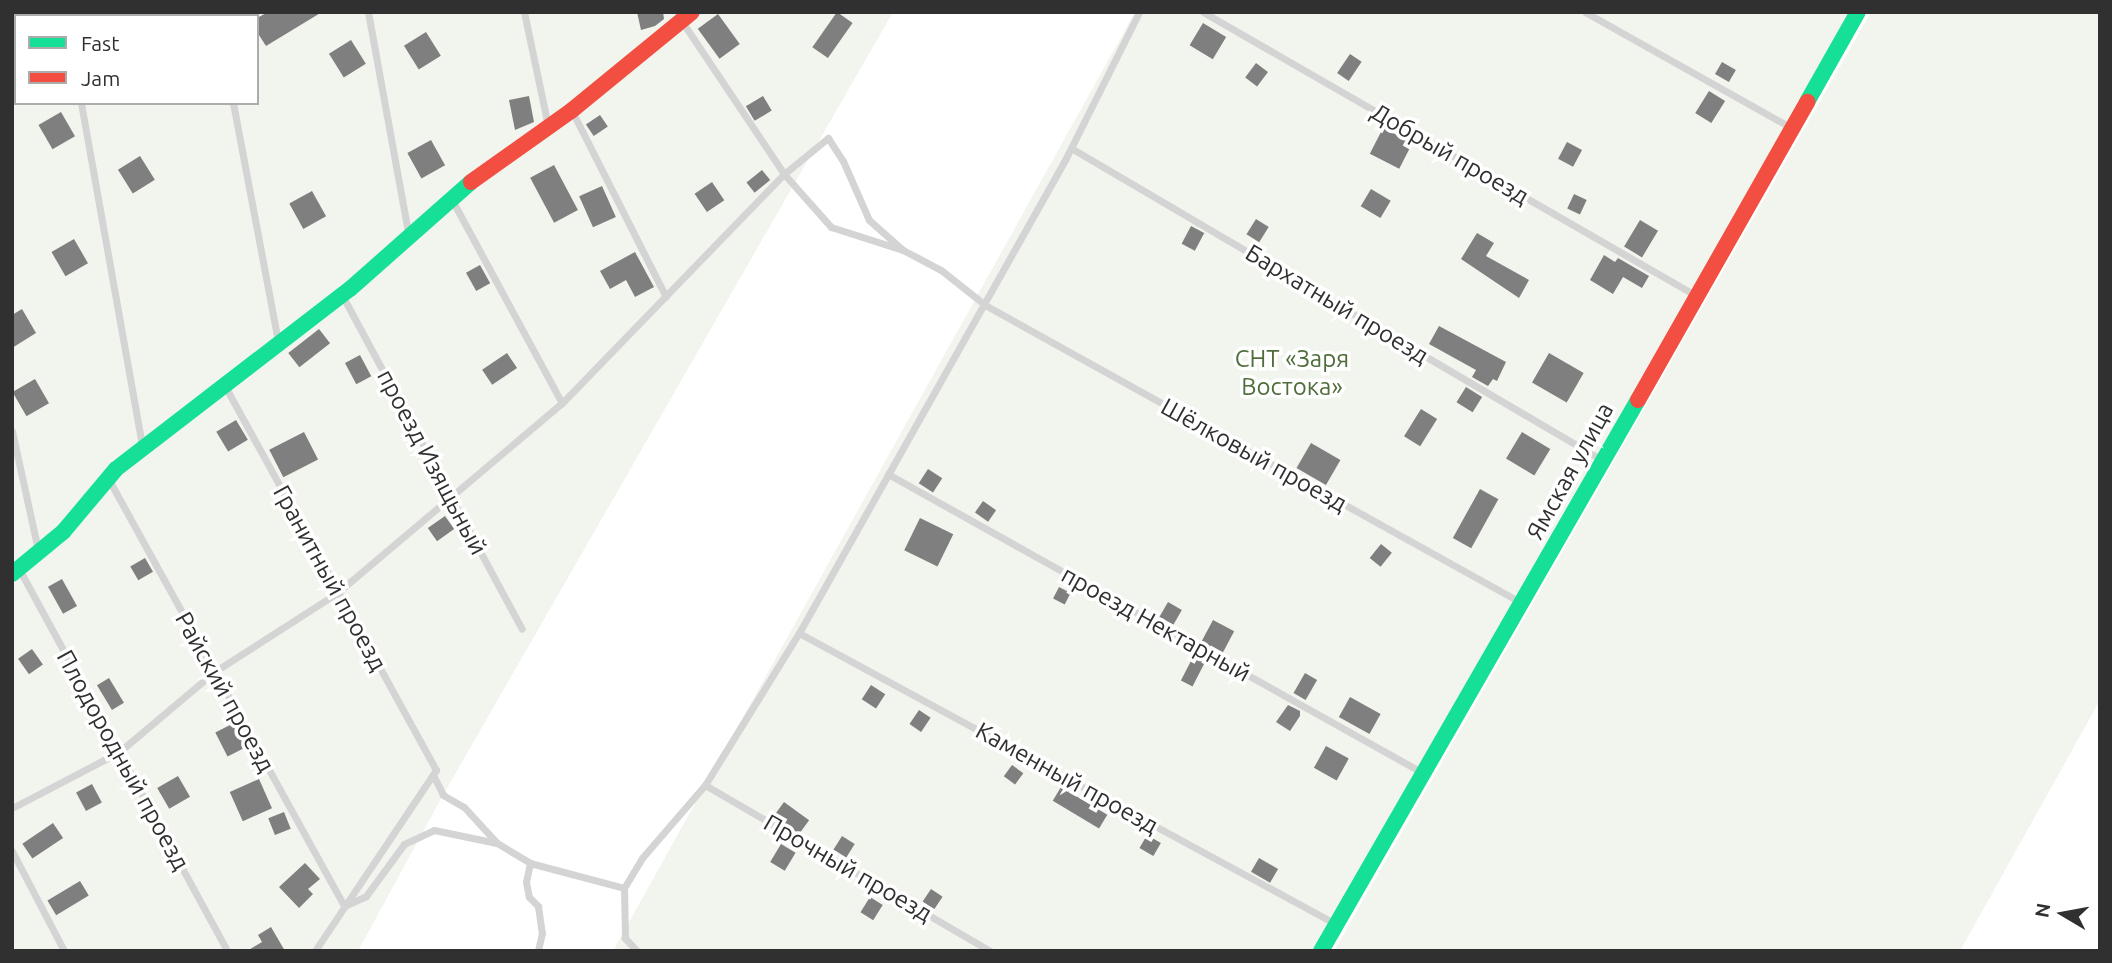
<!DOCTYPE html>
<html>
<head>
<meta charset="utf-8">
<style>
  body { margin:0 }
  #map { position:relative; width:2112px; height:963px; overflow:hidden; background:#fff; font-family:Ubuntu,sans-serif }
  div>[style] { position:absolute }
  .green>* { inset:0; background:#f1f5ed }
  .building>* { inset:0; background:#7f7f7f; transform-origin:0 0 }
  .lane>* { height:7px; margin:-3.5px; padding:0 3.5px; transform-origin:3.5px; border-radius:3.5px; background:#d4d4d4 }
  .fast>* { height:16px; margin:-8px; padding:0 8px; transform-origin:8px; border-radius:8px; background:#16e098 }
  .jam>* { height:16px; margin:-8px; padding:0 8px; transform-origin:8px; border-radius:8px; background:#f24e42 }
  span { translate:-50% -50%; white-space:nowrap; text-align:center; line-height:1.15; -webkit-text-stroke:7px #fff; paint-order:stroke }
  .street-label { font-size:24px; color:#303030 }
  .park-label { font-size:24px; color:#506d3c }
  .frame { position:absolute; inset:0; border:14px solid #303030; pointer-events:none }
  .legend { position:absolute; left:14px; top:14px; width:245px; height:91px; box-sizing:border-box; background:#fff; border:2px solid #acacac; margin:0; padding:9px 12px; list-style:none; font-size:21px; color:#303030 }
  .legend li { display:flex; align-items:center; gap:14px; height:35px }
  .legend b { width:35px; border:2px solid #acacac }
  .north { position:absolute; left:2028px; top:879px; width:70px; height:70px; -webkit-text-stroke:5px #fff; paint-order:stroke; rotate:280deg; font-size:19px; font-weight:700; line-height:28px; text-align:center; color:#303030 }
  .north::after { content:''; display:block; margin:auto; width:24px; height:32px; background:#303030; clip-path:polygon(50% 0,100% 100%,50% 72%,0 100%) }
</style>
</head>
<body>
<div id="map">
  <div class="green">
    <i style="clip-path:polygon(evenodd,12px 12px,893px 12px,443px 795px,358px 951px,12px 951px,12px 12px,16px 16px,257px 16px,257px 103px,16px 103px,16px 16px)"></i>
    <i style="clip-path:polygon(1135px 12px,1858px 12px,1321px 951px,613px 951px)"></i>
    <i style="clip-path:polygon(1871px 12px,2100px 12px,2100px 700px,1960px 951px,1334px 951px)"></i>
  </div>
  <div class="building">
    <i style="clip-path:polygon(268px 12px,322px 12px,266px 46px,257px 32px,257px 18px)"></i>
    <i style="clip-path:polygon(637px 12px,663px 12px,664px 19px,655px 26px,641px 30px)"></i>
    <i style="left:837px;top:12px;width:19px;height:43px;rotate:35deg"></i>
    <i style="left:718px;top:14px;width:37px;height:25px;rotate:54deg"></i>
    <i style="left:1203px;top:23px;width:27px;height:26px;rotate:31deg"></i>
    <i style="left:426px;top:32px;width:28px;height:26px;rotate:58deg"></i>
    <i style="left:351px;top:40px;width:28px;height:26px;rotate:58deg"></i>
    <i style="left:1350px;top:54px;width:14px;height:23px;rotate:34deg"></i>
    <i style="left:1722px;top:62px;width:16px;height:14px;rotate:30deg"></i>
    <i style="left:1256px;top:63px;width:15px;height:18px;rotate:37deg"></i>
    <i style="left:1709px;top:91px;width:19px;height:26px;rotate:32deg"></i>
    <i style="clip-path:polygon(529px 96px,534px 122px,515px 130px,509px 100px)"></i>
    <i style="left:763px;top:96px;width:17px;height:20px;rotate:59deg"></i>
    <i style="left:61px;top:112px;width:28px;height:26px;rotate:60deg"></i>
    <i style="left:600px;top:115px;width:14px;height:17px;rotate:56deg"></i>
    <i style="left:1383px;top:128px;width:33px;height:29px;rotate:27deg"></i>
    <i style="left:431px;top:140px;width:29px;height:27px;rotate:61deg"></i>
    <i style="left:1567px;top:142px;width:17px;height:19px;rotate:28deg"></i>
    <i style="left:140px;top:156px;width:28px;height:26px;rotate:58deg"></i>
    <i style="left:554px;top:165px;width:51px;height:27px;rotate:62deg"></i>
    <i style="left:762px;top:170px;width:13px;height:20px;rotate:51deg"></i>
    <i style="left:712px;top:182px;width:22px;height:21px;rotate:56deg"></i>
    <i style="left:602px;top:186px;width:34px;height:25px;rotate:66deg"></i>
    <i style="left:1371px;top:189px;width:23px;height:20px;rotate:31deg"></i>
    <i style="left:312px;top:191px;width:29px;height:26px;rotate:61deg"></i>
    <i style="left:1574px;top:194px;width:14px;height:16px;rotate:25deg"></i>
    <i style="left:1256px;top:219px;width:15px;height:18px;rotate:32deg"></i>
    <i style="left:1640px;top:220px;width:21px;height:31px;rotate:31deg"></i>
    <i style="left:1191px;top:226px;width:15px;height:20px;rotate:28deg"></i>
    <i style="clip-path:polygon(1477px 233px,1494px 243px,1486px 256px,1529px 280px,1519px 298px,1461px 259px)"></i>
    <i style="left:74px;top:239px;width:28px;height:26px;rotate:60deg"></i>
    <i style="clip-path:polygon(635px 252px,654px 287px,635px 297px,626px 280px,610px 289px,600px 271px)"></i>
    <i style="clip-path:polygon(1604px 255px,1615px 262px,1618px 258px,1649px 276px,1642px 288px,1623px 277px,1613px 294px,1590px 280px)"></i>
    <i style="left:480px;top:265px;width:21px;height:16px;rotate:61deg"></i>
    <i style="clip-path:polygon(22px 309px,36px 333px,12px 348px,12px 315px)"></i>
    <i style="clip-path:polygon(1439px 326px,1506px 362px,1497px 381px,1493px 379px,1488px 386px,1472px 377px,1476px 370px,1429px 344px)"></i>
    <i style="left:319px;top:329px;width:18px;height:39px;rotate:52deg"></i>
    <i style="left:507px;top:353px;width:18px;height:30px;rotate:56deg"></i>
    <i style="left:1549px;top:353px;width:40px;height:34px;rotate:30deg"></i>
    <i style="left:360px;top:355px;width:24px;height:17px;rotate:62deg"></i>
    <i style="left:35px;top:379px;width:28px;height:26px;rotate:60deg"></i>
    <i style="left:1466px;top:387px;width:19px;height:18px;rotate:32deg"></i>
    <i style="left:1421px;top:409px;width:19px;height:32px;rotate:32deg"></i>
    <i style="left:236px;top:420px;width:23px;height:23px;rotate:59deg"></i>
    <i style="left:304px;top:432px;width:31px;height:39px;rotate:63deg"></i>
    <i style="left:1522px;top:432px;width:33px;height:31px;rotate:31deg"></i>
    <i style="left:1311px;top:443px;width:34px;height:29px;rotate:30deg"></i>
    <i style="left:928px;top:469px;width:17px;height:17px;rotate:33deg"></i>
    <i style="left:1480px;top:489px;width:21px;height:56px;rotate:29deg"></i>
    <i style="left:983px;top:501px;width:16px;height:14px;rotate:35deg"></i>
    <i style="left:445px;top:516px;width:16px;height:21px;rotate:55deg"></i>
    <i style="left:920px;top:518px;width:37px;height:36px;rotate:26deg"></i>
    <i style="left:1381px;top:544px;width:14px;height:18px;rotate:39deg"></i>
    <i style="left:145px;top:558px;width:16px;height:17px;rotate:60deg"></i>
    <i style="left:62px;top:579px;width:31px;height:16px;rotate:61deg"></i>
    <i style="left:1059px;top:587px;width:13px;height:13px;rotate:27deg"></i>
    <i style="left:1168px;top:602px;width:16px;height:17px;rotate:30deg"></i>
    <i style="left:1213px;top:620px;width:24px;height:25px;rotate:28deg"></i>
    <i style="left:32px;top:649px;width:19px;height:17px;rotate:55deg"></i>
    <i style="left:1195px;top:653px;width:13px;height:31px;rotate:27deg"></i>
    <i style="left:1305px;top:673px;width:14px;height:23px;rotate:30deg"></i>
    <i style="left:109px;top:678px;width:29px;height:14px;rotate:59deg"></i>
    <i style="left:871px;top:685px;width:17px;height:17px;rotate:33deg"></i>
    <i style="left:1350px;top:697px;width:35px;height:23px;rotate:29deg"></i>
    <i style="clip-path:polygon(1288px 705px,1300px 711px,1300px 716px,1290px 731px,1276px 722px)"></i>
    <i style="left:919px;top:710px;width:14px;height:17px;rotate:34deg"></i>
    <i style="left:234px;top:723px;width:27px;height:21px;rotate:63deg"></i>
    <i style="left:1326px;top:746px;width:26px;height:25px;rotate:29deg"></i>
    <i style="left:1012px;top:765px;width:14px;height:14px;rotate:36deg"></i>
    <i style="left:178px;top:776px;width:24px;height:24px;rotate:60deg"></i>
    <i style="left:259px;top:779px;width:32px;height:32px;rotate:66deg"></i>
    <i style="left:92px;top:784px;width:21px;height:18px;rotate:62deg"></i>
    <i style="left:1061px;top:787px;width:54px;height:16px;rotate:31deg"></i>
    <i style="left:784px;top:802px;width:31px;height:17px;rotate:36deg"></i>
    <i style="left:284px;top:812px;width:18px;height:17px;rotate:68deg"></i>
    <i style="left:53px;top:823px;width:18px;height:37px;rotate:56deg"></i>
    <i style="left:1147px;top:835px;width:16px;height:15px;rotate:30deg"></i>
    <i style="left:842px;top:836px;width:15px;height:16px;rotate:32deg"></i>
    <i style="left:781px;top:844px;width:17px;height:21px;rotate:31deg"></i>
    <i style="left:1259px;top:858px;width:22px;height:16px;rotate:30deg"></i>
    <i style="clip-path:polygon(305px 863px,320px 879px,308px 889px,313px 894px,299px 908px,279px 887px)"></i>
    <i style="left:80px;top:881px;width:17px;height:38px;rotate:59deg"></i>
    <i style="left:931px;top:889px;width:14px;height:15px;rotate:34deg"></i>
    <i style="left:870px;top:897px;width:15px;height:18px;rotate:32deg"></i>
    <i style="clip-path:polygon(271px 927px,285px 951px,247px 951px,262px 942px,258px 935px)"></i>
  </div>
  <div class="lane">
    <i style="left:65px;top:12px;width:4px;rotate:76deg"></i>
    <i style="left:215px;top:12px;width:4px;rotate:76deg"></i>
    <i style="left:368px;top:12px;width:224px;rotate:79.7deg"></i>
    <i style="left:524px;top:12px;width:116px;rotate:78.1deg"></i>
    <i style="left:1203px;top:12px;width:568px;rotate:29.91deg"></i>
    <i style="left:1585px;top:12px;width:237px;rotate:29.3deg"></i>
    <i style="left:683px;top:23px;width:182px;rotate:56.2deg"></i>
    <i style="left:784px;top:174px;width:71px;rotate:48.4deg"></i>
    <i style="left:831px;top:227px;width:76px;rotate:17.7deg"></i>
    <i style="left:903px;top:250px;width:43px;rotate:27.8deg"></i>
    <i style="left:941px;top:270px;width:56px;rotate:38.5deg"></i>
    <i style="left:985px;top:305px;width:614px;rotate:29.03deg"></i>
    <i style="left:81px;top:103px;width:347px;rotate:79.9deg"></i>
    <i style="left:233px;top:103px;width:242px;rotate:79.3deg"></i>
    <i style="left:572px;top:111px;width:208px;rotate:63.2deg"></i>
    <i style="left:1071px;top:148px;width:616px;rotate:30.44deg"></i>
    <i style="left:451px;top:198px;width:233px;rotate:61.6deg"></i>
    <i style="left:342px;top:295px;width:379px;rotate:61.7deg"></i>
    <i style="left:226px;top:388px;width:436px;rotate:61.2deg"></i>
    <i style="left:436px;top:770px;width:218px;rotate:123.8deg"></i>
    <i style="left:12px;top:431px;width:122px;rotate:77.7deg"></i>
    <i style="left:888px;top:474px;width:613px;rotate:29.2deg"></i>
    <i style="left:109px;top:480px;width:487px;rotate:61.1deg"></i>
    <i style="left:344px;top:906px;width:24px;rotate:-24deg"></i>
    <i style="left:366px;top:896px;width:64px;rotate:-53.8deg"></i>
    <i style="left:404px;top:844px;width:33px;rotate:-25deg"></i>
    <i style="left:434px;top:830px;width:64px;rotate:11.7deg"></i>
    <i style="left:19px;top:569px;width:435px;rotate:61.4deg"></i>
    <i style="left:799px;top:633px;width:609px;rotate:28.46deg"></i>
    <i style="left:433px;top:775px;width:22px;rotate:63deg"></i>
    <i style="left:443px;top:795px;width:24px;rotate:30deg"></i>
    <i style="left:464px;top:807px;width:49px;rotate:47.5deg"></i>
    <i style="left:497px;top:843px;width:39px;rotate:31deg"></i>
    <i style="left:530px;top:863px;width:97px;rotate:14.9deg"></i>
    <i style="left:705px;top:785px;width:330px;rotate:30.2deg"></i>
    <i style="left:12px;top:808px;width:121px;rotate:-27.6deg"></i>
    <i style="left:119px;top:752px;width:124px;rotate:-40.1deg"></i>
    <i style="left:214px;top:672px;width:146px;rotate:-32.7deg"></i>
    <i style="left:337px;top:593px;width:294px;rotate:-40.2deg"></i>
    <i style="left:562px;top:403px;width:319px;rotate:-45.9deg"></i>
    <i style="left:784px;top:174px;width:57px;rotate:-39.3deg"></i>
    <i style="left:828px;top:138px;width:27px;rotate:57deg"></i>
    <i style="left:843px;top:161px;width:64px;rotate:66.2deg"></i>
    <i style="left:869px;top:220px;width:45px;rotate:41.4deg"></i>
    <i style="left:12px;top:851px;width:113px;rotate:62.5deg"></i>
    <i style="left:530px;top:863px;width:19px;rotate:102deg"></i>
    <i style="left:526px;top:882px;width:15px;rotate:79deg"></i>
    <i style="left:529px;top:897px;width:13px;rotate:45deg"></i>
    <i style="left:538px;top:906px;width:27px;rotate:82deg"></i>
    <i style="left:542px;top:933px;width:18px;rotate:103deg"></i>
    <i style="left:637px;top:951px;width:18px;rotate:-133deg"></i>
    <i style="left:625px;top:938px;width:50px;rotate:-91.1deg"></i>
    <i style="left:624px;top:888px;width:35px;rotate:-59deg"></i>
    <i style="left:642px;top:858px;width:96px;rotate:-49.2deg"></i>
    <i style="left:705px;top:785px;width:179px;rotate:-58.3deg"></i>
    <i style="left:799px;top:633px;width:543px;rotate:-60.65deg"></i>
    <i style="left:1065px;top:160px;width:165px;rotate:-63.4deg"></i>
  </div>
  <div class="fast">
    <i style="left:1807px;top:102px;width:103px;rotate:-60.5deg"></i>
    <i style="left:12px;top:574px;width:66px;rotate:-39.5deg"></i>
    <i style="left:63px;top:532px;width:82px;rotate:-49.9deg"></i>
    <i style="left:116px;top:469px;width:295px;rotate:-37.6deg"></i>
    <i style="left:350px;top:289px;width:162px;rotate:-41.5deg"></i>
    <i style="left:1321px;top:951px;width:636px;rotate:-60.09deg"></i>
  </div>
  <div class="jam">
    <i style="left:471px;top:182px;width:123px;rotate:-35.4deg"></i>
    <i style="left:571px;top:111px;width:156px;rotate:-39.3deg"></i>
    <i style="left:1638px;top:400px;width:343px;rotate:-60.4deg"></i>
  </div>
  <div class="street-label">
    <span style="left:1450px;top:154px;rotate:30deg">Добрый проезд</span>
    <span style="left:1337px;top:304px;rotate:31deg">Бархатный проезд</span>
    <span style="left:1254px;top:455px;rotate:29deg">Шёлковый проезд</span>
    <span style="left:432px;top:462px;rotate:62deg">проезд Изящьный</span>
    <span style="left:1570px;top:471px;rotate:-61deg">Ямская улица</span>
    <span style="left:330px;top:578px;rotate:61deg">Гранитный проезд</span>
    <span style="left:1156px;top:624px;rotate:29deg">проезд Нектарный</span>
    <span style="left:225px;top:692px;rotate:61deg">Райский проезд</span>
    <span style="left:123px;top:760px;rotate:61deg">Плодородный проезд</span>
    <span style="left:1067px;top:778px;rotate:29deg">Каменный проезд</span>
    <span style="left:848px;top:868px;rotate:30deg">Прочный проезд</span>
  </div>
  <div class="park-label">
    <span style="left:1292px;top:373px">СНТ «Заря<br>Востока»</span>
  </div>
  <div class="frame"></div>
  <ul class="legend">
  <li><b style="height:9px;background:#16e098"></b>Fast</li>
  <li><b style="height:9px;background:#f24e42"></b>Jam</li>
  </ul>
  <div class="north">N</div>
</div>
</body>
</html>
